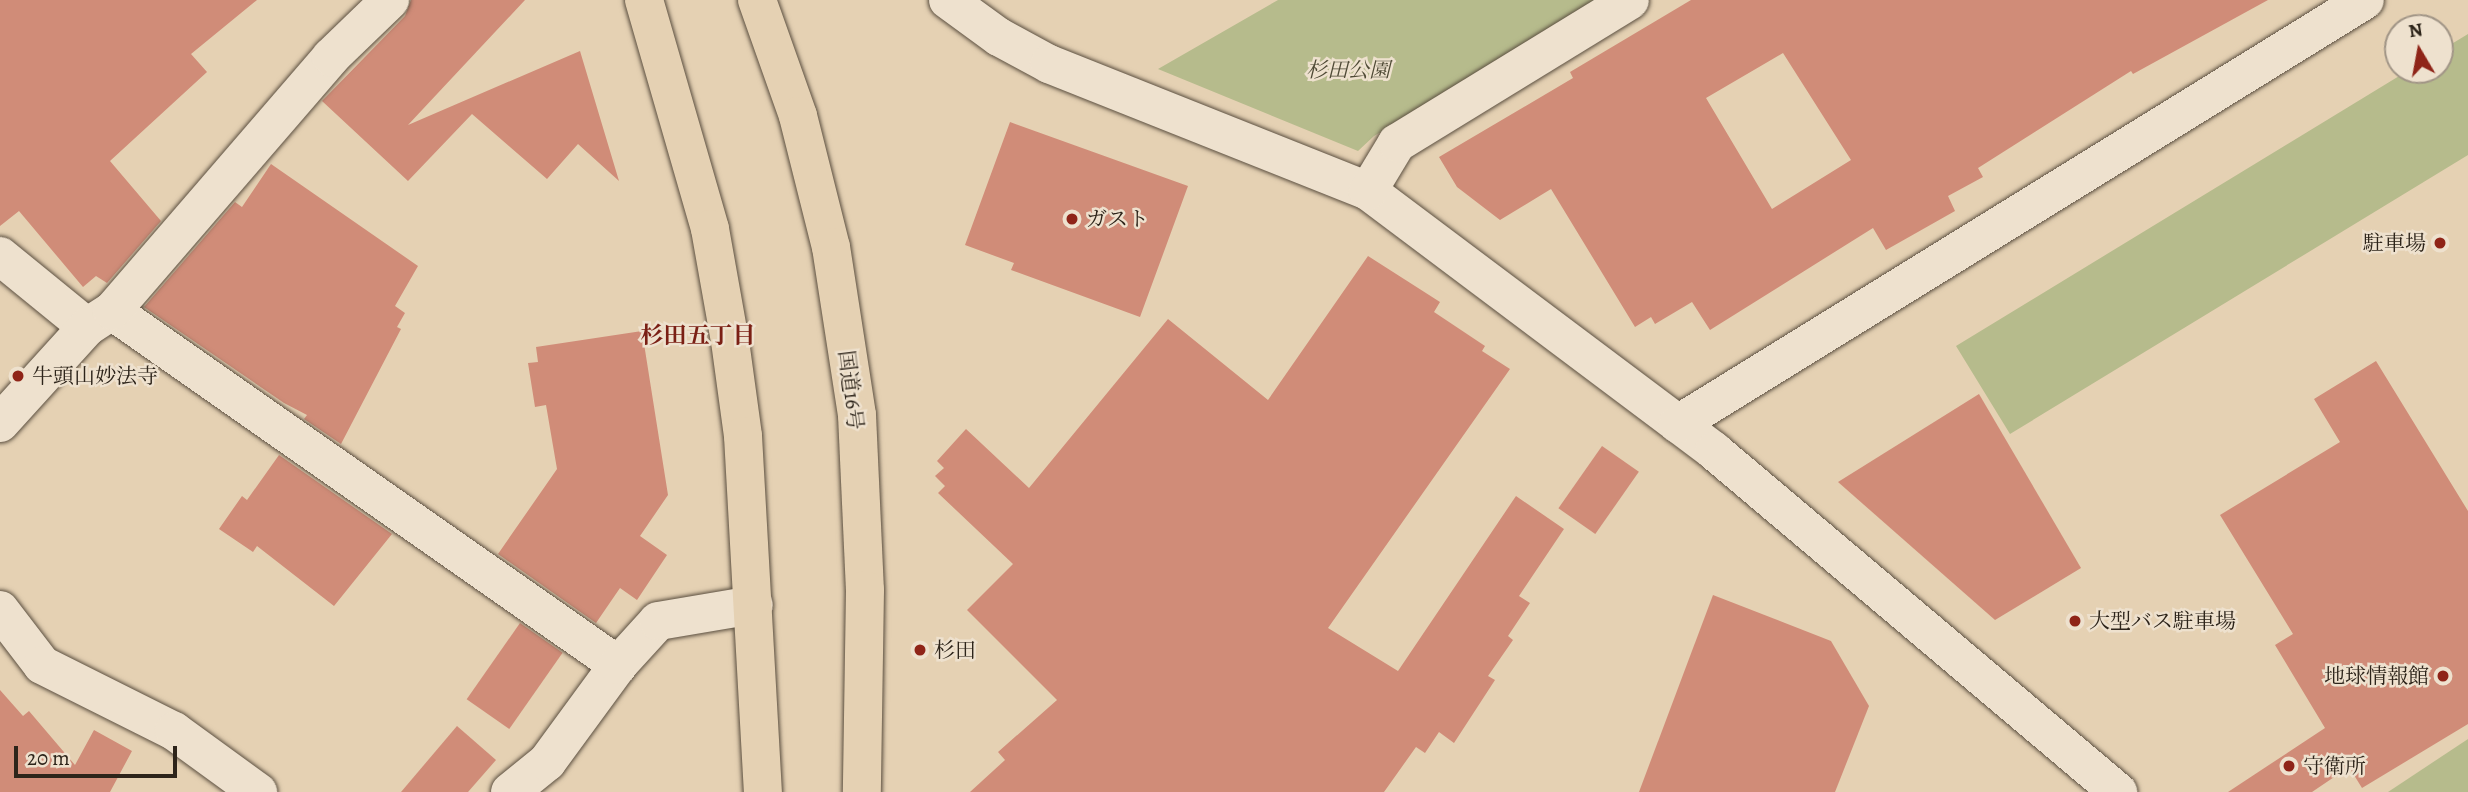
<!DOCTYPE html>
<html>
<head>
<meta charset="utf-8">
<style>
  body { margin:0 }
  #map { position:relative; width:2468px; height:792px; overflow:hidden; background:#e5d1b3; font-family:Alegreya,"Noto Serif JP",serif }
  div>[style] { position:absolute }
  .green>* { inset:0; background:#b6bb8c }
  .building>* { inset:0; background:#d08c78; transform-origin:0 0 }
  .roads { filter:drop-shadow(0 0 2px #5b4f40) drop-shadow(0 0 2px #5b4f40) }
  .minor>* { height:38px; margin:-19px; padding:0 19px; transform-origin:19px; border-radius:19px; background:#eee1ce }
  .highway>* { height:38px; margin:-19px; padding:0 19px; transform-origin:19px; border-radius:19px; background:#e5d1b3 }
  .dots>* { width:19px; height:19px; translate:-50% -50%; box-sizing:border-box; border:4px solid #eee1ce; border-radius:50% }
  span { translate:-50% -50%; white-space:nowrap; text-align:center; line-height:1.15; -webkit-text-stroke:5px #eee1ce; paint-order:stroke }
  .park-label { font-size:21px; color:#4f4a36; font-style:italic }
  .poi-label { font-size:21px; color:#2d241a }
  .left { translate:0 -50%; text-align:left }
  .right { translate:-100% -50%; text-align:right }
  .street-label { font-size:21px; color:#2d241a }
  .neighbourhood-label { font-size:23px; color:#7a1f14; font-weight:700 }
  .north { position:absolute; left:2384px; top:14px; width:70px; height:70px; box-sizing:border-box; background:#eee1ce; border:2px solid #a19586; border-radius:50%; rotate:350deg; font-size:19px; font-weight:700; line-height:28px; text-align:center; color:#2d241a }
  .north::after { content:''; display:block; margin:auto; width:24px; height:32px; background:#8f2418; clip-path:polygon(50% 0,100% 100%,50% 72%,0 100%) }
  .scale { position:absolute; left:14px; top:746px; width:163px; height:32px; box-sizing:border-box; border:4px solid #2d241a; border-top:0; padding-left:9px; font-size:21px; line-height:24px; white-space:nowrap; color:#2d241a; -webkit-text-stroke:5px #eee1ce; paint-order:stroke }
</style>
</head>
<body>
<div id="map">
  <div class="green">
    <i style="clip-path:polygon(1278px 0,1604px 0,1374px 136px,1358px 151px,1158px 69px)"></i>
    <i style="clip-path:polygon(2468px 34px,2468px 155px,2010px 434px,1956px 346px,2409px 70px,2440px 70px,2440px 51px)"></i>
    <i style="clip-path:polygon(2468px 739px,2468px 792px,2388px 792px)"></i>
  </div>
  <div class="building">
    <i style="clip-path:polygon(0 0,257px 0,191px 54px,207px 72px,110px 161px,161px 221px,107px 283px,96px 276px,83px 287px,19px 211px,0 226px)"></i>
    <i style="clip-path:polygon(411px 0,525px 0,408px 125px,580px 51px,619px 181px,578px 144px,547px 179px,472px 114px,408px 181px,322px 101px,405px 16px)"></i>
    <i style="clip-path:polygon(evenodd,1691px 0,2268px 0,2133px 74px,2131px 71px,1978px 168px,1983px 177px,1948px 196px,1955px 211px,1886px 250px,1873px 228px,1710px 330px,1692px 302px,1655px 324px,1651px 317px,1635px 327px,1551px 189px,1500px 220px,1457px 187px,1439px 157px,1573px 78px,1570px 72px,1691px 0,1783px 53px,1851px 160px,1772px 209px,1706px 98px,1783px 53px)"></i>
    <i style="clip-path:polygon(1010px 122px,1188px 186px,1140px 317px,1011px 270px,1014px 263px,965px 245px)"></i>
    <i style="clip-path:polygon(271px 164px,418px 266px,395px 306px,405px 313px,397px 327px,401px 329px,341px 444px,304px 419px,307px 415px,284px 403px,144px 307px,235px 202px,242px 207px)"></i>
    <i style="clip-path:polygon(1368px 256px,1440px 302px,1434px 312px,1485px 346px,1482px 351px,1510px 369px,1328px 628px,1398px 671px,1516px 496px,1564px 529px,1519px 596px,1530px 603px,1508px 636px,1513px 640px,1488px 676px,1495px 680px,1454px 743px,1439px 732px,1425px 753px,1416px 747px,1384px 792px,970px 792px,1005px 760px,998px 752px,1057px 700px,967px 610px,1013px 564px,938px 493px,945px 486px,935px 476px,944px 468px,937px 461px,966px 429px,1029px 488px,1168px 319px,1268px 400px)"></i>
    <i style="clip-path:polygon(642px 331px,668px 495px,640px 536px,667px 555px,637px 600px,620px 588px,596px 623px,498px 554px,557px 469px,546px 405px,535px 407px,528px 363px,538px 362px,536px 347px)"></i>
    <i style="clip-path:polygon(2376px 361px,2468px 511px,2468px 724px,2362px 788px,2349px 767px,2312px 792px,2228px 792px,2325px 728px,2275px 645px,2293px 634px,2220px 515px,2340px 442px,2314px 399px)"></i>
    <i style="clip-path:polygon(1979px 394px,2081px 568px,1995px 620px,1838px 482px)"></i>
    <i style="left:1602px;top:446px;width:45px;height:76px;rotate:35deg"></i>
    <i style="clip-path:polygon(279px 455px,392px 534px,334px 606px,257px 546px,253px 552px,219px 529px,242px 496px,247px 500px)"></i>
    <i style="clip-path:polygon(1713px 595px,1831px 641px,1869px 706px,1835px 792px,1639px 792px)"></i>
    <i style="left:520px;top:623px;width:52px;height:93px;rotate:35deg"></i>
    <i style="clip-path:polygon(0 690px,23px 716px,29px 711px,75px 765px,94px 730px,132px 751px,110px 792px,0 792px)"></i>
    <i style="clip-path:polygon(457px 726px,496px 760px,468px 792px,401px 792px)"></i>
  </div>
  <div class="roads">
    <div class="minor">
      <i style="left:948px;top:0;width:63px;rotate:36deg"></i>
      <i style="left:999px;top:37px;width:57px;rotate:28.4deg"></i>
      <i style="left:1049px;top:64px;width:343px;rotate:21.7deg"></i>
      <i style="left:1368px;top:191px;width:433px;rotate:36.9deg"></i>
      <i style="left:1714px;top:451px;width:529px;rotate:40.17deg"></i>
      <i style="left:1368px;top:191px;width:56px;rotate:-58.9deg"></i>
      <i style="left:1397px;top:143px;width:273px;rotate:-31.5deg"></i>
      <i style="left:0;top:256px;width:112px;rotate:39.2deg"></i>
      <i style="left:112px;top:311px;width:618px;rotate:34.98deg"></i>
      <i style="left:0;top:423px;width:130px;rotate:-47.8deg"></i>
      <i style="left:87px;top:327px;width:30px;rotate:-33deg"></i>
      <i style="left:112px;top:311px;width:335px;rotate:-49.2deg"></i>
      <i style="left:331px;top:57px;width:82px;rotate:-44deg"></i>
      <i style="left:1678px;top:424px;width:807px;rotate:-31.68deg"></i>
      <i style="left:0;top:610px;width:69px;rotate:52.6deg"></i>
      <i style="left:42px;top:665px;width:148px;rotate:26.6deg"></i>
      <i style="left:174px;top:731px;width:104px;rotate:36deg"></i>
      <i style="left:510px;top:792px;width:48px;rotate:-39deg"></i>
      <i style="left:547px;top:762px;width:120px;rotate:-53.8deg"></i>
      <i style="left:618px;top:665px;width:59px;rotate:-47.7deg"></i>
      <i style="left:658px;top:621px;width:97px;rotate:-9.5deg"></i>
    </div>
    <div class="highway">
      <i style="left:644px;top:0;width:238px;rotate:73.9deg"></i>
      <i style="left:710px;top:229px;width:114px;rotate:79.9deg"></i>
      <i style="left:730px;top:341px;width:96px;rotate:82.2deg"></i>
      <i style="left:743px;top:436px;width:357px;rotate:86.8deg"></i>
      <i style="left:757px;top:0;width:123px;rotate:70.5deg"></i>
      <i style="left:798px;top:116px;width:135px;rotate:75.9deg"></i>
      <i style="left:831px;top:247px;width:170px;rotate:81.2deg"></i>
      <i style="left:857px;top:415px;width:175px;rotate:87.4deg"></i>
      <i style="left:865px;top:590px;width:202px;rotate:90.9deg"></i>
    </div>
  </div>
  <div class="dots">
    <i style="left:1072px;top:219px;background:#8f2418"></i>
    <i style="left:2440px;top:243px;background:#8f2418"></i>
    <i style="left:18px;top:376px;background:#8f2418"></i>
    <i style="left:2075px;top:621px;background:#8f2418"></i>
    <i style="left:920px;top:650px;background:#8f2418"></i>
    <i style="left:2443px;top:676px;background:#8f2418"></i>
    <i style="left:2289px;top:766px;background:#8f2418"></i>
  </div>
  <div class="park-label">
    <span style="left:1348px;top:70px">杉田公園</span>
  </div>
  <div class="poi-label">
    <span class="left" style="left:1086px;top:219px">ガスト</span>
    <span class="right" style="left:2426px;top:243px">駐車場</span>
    <span class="left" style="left:32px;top:376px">牛頭山妙法寺</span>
    <span class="left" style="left:2089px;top:621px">大型バス駐車場</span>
    <span class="left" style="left:934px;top:650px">杉田</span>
    <span class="right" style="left:2429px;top:676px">地球情報館</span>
    <span class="left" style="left:2303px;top:766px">守衛所</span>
  </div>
  <div class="street-label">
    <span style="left:851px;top:390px;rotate:83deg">国道16号</span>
  </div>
  <div class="neighbourhood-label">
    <span style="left:698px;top:336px">杉田五丁目</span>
  </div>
  <div class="north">N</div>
  <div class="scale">20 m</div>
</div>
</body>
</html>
